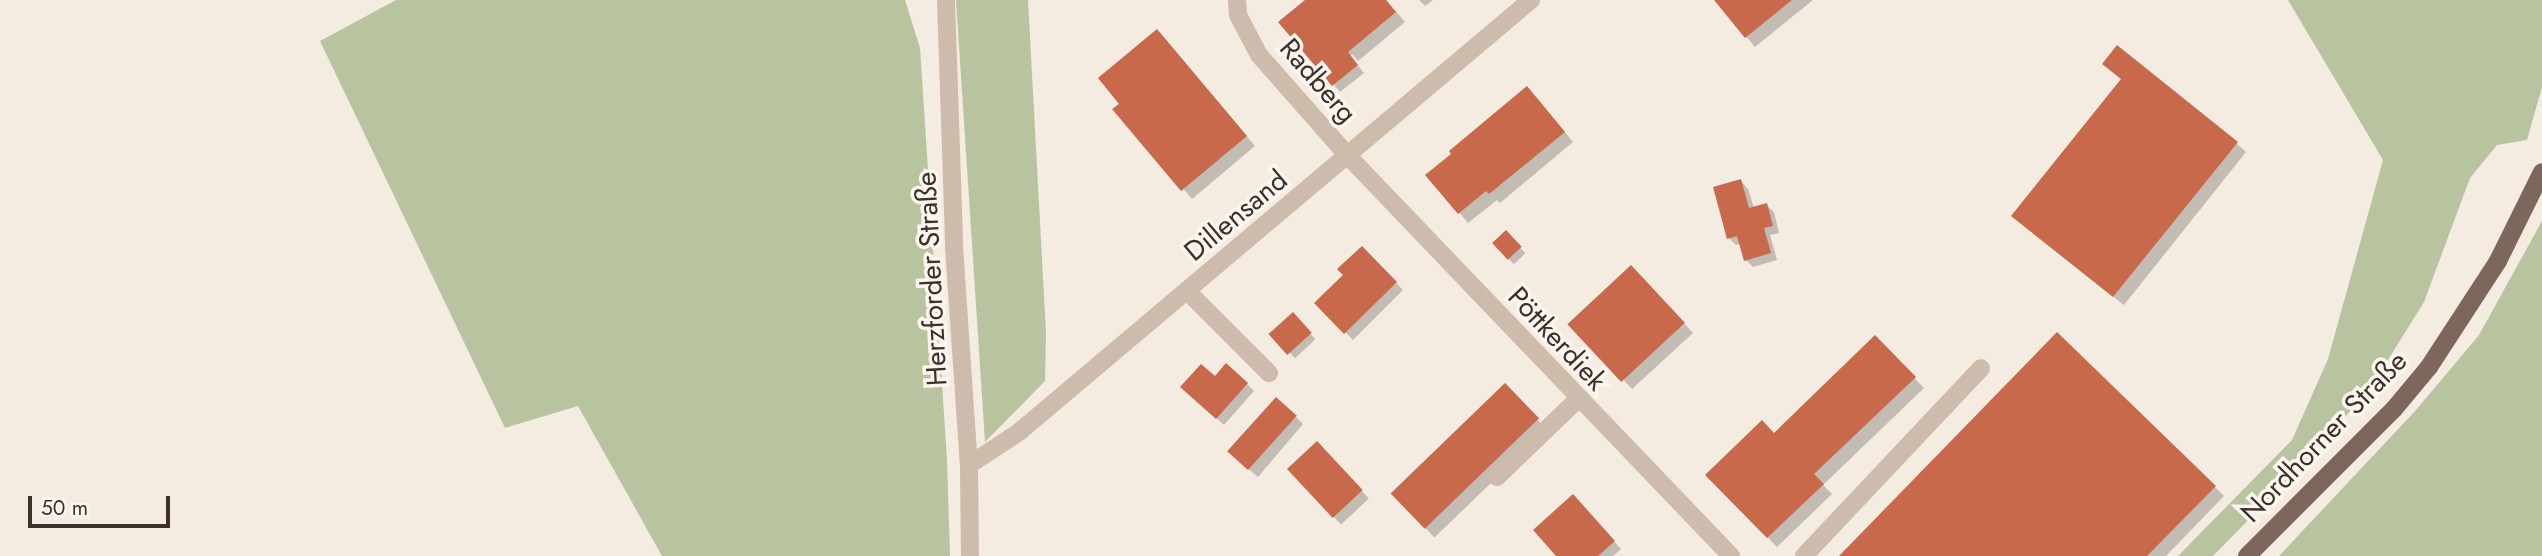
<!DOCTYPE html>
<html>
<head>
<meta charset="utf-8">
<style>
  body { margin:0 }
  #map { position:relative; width:2542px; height:556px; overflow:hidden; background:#f4ebe1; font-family:Jost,sans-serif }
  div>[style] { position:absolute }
  .green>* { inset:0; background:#b8c4a0 }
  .shadow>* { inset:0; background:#0003; transform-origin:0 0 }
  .building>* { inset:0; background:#c8694b; transform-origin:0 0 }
  .minor>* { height:18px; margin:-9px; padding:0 9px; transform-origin:9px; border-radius:9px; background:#cdbbac }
  .major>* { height:18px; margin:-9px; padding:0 9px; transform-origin:9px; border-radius:9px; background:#7d675c }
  span { translate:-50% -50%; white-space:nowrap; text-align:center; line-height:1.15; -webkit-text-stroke:7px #fbf5ee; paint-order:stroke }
  .street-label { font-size:28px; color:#3b302b }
  .scale { position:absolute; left:28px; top:496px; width:142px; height:32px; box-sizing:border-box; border:4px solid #3b302b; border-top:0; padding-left:9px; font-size:21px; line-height:24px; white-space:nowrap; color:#3b302b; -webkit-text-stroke:5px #fbf5ee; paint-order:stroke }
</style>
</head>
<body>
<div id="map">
  <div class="green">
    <i style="clip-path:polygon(396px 0,905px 0,920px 48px,947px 460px,950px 556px,662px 556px,578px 406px,505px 428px,320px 41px)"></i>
    <i style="clip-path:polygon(956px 0,1028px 0,1046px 333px,1045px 381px,985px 442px)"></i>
    <i style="clip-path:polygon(2288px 0,2542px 0,2542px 87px,2527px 140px,2497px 145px,2470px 178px,2424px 302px,2371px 387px,2315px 452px,2213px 556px,2178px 556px,2292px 440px,2328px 359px,2383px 160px)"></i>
    <i style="clip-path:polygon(2542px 221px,2542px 556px,2279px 556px,2416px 410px,2479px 335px)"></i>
  </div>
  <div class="shadow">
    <i style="clip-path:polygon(1308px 0,1386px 0,1405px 22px,1358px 61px,1352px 54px,1350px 56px,1364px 73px,1340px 92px,1281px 22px)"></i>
    <i style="clip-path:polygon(1419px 0,1433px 0,1425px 6px)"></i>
    <i style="clip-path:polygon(1716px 0,1813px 0,1755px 47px)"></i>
    <i style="clip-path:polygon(1166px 40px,1255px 146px,1192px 199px,1115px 109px)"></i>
    <i style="clip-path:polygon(2104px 64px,2236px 143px,2246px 152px,2124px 305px,2023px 225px,2122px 80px)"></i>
    <i style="clip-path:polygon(1537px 98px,1573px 142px,1500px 203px,1497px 200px,1468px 223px,1428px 175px)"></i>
    <i style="clip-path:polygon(1741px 181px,1748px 189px,1754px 208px,1766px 205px,1774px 212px,1779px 233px,1770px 235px,1777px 260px,1753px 267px,1746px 260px,1741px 244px,1736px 245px,1729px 238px)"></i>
    <i style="left:1506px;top:233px;width:28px;height:16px;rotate:46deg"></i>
    <i style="clip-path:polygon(1362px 248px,1403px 290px,1353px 340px,1317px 303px,1345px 275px)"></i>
    <i style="clip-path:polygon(1641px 276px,1693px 333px,1632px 389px,1570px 324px)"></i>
    <i style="left:1293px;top:315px;width:33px;height:28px;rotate:47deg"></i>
    <i style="clip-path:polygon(2057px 335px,2224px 496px,2166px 556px,1842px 556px)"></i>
    <i style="clip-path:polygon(1875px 338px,1924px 388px,1823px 485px,1832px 494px,1777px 547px,1708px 475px,1774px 435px)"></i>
    <i style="clip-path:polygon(1215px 379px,1247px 384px,1254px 391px,1224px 425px,1189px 394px)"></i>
    <i style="left:1505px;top:386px;width:60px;height:156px;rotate:46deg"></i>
    <i style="clip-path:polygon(1296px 417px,1303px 424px,1258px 477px,1238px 460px)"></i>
    <i style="left:1317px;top:443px;width:76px;height:38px;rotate:47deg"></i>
    <i style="clip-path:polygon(1580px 504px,1621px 549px,1613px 556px,1558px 556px)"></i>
  </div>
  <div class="building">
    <i style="clip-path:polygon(1305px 0,1386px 0,1396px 12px,1348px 52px,1358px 65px,1332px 86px,1278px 22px)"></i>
    <i style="clip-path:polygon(1714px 0,1792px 0,1745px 38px)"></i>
    <i style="clip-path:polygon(1157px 29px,1247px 136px,1181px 191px,1112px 109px,1119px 104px,1098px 78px)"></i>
    <i style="clip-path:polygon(2117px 45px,2238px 142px,2113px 297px,2011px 216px,2121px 79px,2102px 64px)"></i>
    <i style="clip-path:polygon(1527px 86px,1565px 132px,1489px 194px,1486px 191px,1458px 214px,1425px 175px,1451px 154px,1449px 151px)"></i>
    <i style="clip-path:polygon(1741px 179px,1749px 208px,1767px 203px,1773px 226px,1764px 228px,1771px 253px,1744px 261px,1737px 236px,1727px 239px,1713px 187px)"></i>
    <i style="left:1506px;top:230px;width:23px;height:19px;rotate:47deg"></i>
    <i style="clip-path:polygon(1362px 246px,1397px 282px,1344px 334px,1314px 303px,1343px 275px,1337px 269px)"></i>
    <i style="left:1631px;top:265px;width:79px;height:87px;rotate:47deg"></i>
    <i style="left:1293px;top:312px;width:28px;height:33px;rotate:48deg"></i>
    <i style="clip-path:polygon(2057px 332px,2216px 486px,2147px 556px,1839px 556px)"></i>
    <i style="clip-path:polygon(1875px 335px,1916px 377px,1814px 474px,1824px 484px,1767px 538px,1705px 475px,1762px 420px,1774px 433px)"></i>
    <i style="clip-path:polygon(1226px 363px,1248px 383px,1216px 419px,1180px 387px,1201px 364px,1215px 376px)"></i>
    <i style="left:1505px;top:383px;width:49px;height:159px;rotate:46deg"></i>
    <i style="left:1276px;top:397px;width:28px;height:73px;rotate:42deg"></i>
    <i style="left:1317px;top:441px;width:67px;height:41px;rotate:47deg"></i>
    <i style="clip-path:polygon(1573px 494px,1615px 541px,1598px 556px,1556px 556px,1533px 530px)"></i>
  </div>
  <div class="minor">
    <i style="left:946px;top:0;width:247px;rotate:88.1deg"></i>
    <i style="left:954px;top:247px;width:219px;rotate:86.1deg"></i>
    <i style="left:969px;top:465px;width:91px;rotate:89.4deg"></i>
    <i style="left:1237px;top:0;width:15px;rotate:86deg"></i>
    <i style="left:1238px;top:15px;width:45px;rotate:62.3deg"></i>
    <i style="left:1259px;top:55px;width:135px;rotate:48.6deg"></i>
    <i style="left:1348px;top:156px;width:554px;rotate:46.24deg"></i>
    <i style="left:1187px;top:291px;width:116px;rotate:45deg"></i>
    <i style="left:969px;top:465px;width:60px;rotate:-33.4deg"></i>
    <i style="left:1019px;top:432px;width:670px;rotate:-40.16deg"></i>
    <i style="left:1497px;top:477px;width:112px;rotate:-43.9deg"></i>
    <i style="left:1804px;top:556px;width:258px;rotate:-46.7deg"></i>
  </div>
  <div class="major">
    <i style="left:2247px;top:556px;width:208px;rotate:-45deg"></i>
    <i style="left:2394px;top:409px;width:55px;rotate:-50.2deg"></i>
    <i style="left:2429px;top:367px;width:126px;rotate:-56.9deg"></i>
    <i style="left:2498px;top:261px;width:99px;rotate:-63.7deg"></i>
  </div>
  <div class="street-label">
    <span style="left:1318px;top:81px;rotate:49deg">Radberg</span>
    <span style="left:1236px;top:216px;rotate:-40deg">Dillensand</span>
    <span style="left:932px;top:279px;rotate:-93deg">Herzforder Straße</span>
    <span style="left:1557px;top:339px;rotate:47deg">Pöttkerdiek</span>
    <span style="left:2324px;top:437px;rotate:-46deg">Nordhorner Straße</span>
  </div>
  <div class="scale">50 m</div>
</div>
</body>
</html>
